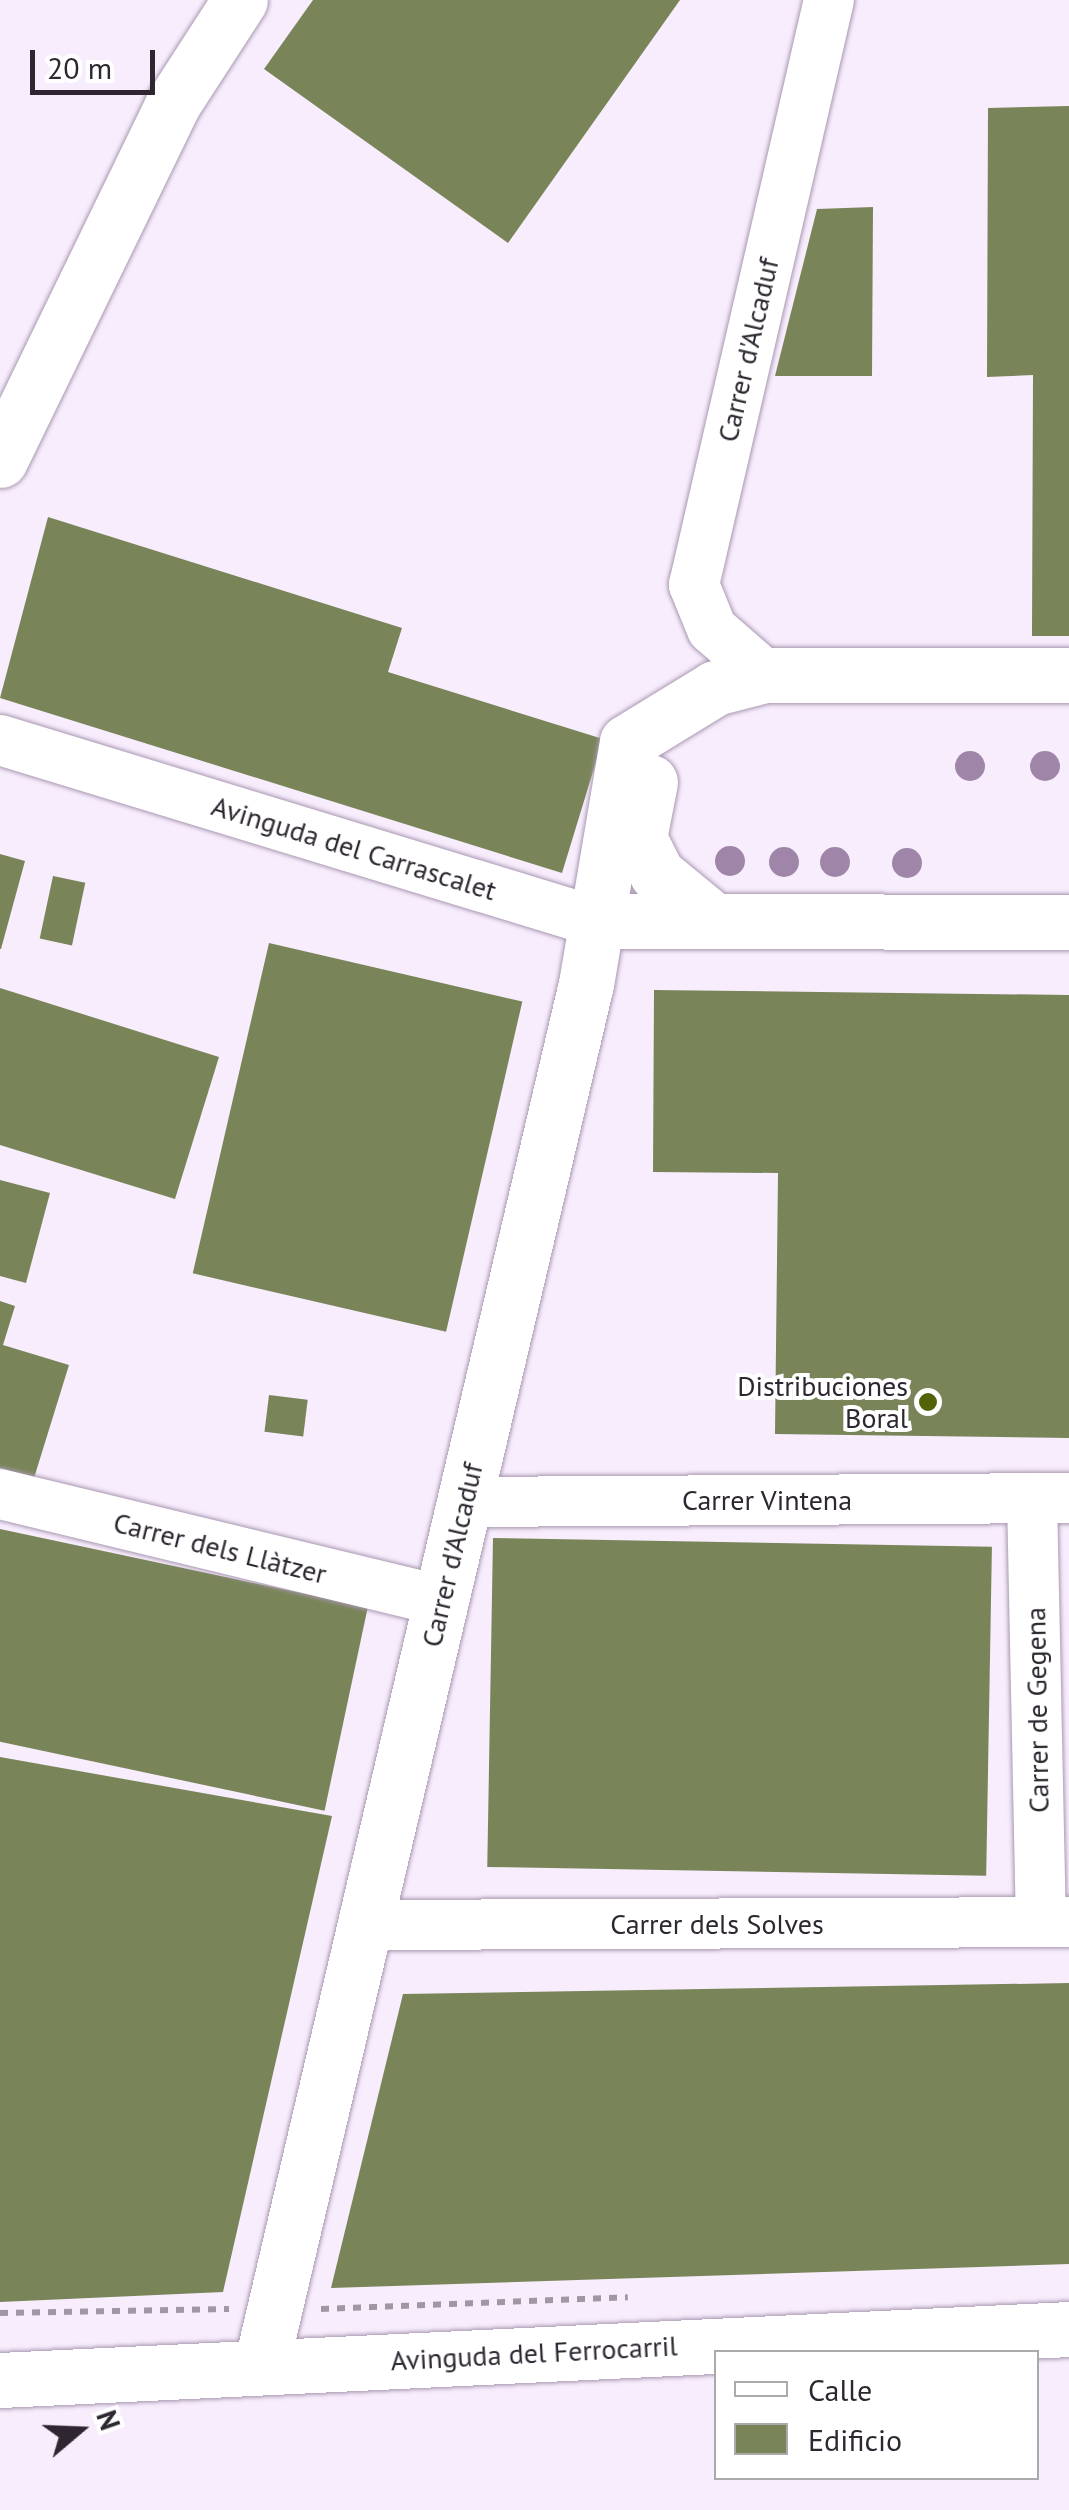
<!DOCTYPE html>
<html>
<head>
<meta charset="utf-8">
<style>
  body { margin:0 }
  #map { position:relative; width:1069px; height:2510px; overflow:hidden; background:#f8edfd; font-family:"PT Sans",sans-serif }
  div>[style] { position:absolute }
  .building>* { inset:0; background:#798559; transform-origin:0 0 }
  .path>* { height:6px; margin-top:-3px; transform-origin:0; background:repeating-linear-gradient(90deg,#a097a4 0 8px,transparent 0 16px) }
  .roads { filter:drop-shadow(0 0 2px #a998b1) drop-shadow(0 0 2px #a998b1) }
  .street>* { height:50px; margin:-25px; padding:0 25px; transform-origin:25px; border-radius:25px; background:#fff }
  .secondary>* { height:55px; margin:-27.5px; padding:0 27.5px; transform-origin:27.5px; border-radius:27.5px; background:#fff }
  .trees>* { width:30px; height:30px; margin:-15px; border-radius:50%; background:#9f86a9 }
  .dots>* { width:28px; height:28px; translate:-50% -50%; box-sizing:border-box; border:5px solid #fff; border-radius:50% }
  span { translate:-50% -50%; white-space:nowrap; text-align:center; line-height:1.15; -webkit-text-stroke:8px #fff; paint-order:stroke }
  .street-label { font-size:28px; color:#2e2731 }
  .poi-label { font-size:28px; color:#2e2731 }
  .right { translate:-100% -50%; text-align:right }
  .legend { position:absolute; left:714px; top:2350px; width:325px; height:130px; box-sizing:border-box; background:#fff; border:2px solid #aba9ad; margin:0; padding:12px 18px; list-style:none; font-size:30px; color:#2e2731 }
  .legend li { display:flex; align-items:center; gap:20px; height:50px }
  .legend b { width:50px; border:2px solid #aba9ad }
  .north { position:absolute; left:30px; top:2380px; width:100px; height:100px; -webkit-text-stroke:8px #fff; paint-order:stroke; rotate:71deg; font-size:28px; font-weight:700; line-height:40px; text-align:center; color:#2e2731 }
  .north::after { content:''; display:block; margin:auto; width:35px; height:45px; background:#2e2731; clip-path:polygon(50% 0,100% 100%,50% 72%,0 100%) }
  .scale { position:absolute; left:30px; top:50px; width:125px; height:45px; box-sizing:border-box; border:5px solid #2e2731; border-top:0; padding-left:12px; font-size:30px; line-height:35px; white-space:nowrap; color:#2e2731; -webkit-text-stroke:8px #fff; paint-order:stroke }
</style>
</head>
<body>
<div id="map">
  <div class="building">
    <i style="clip-path:polygon(313px 0,680px 0,508px 243px,264px 69px)"></i>
    <i style="clip-path:polygon(1069px 106px,1069px 636px,1032px 636px,1033px 375px,987px 377px,988px 108px)"></i>
    <i style="clip-path:polygon(873px 207px,872px 376px,775px 376px,817px 209px)"></i>
    <i style="clip-path:polygon(48px 517px,402px 628px,388px 672px,603px 739px,562px 873px,0 698px)"></i>
    <i style="clip-path:polygon(0 854px,25px 861px,1px 949px,0 949px)"></i>
    <i style="left:53px;top:876px;width:33px;height:64px;rotate:12deg"></i>
    <i style="left:269px;top:943px;width:260px;height:339px;rotate:13deg"></i>
    <i style="clip-path:polygon(0 988px,219px 1057px,175px 1199px,0 1145px)"></i>
    <i style="clip-path:polygon(654px 990px,1069px 995px,1069px 1438px,775px 1434px,778px 1173px,653px 1172px)"></i>
    <i style="clip-path:polygon(0 1180px,50px 1193px,26px 1283px,0 1276px)"></i>
    <i style="clip-path:polygon(0 1301px,15px 1306px,3px 1345px,69px 1365px,34px 1478px,0 1468px)"></i>
    <i style="left:269px;top:1395px;width:39px;height:37px;rotate:7deg"></i>
    <i style="left:0;top:1529px;width:376px;height:208px;rotate:12deg"></i>
    <i style="left:493px;top:1538px;width:499px;height:329px;rotate:1deg"></i>
    <i style="clip-path:polygon(0 1757px,332px 1816px,223px 2292px,0 2302px)"></i>
    <i style="clip-path:polygon(1069px 1983px,1069px 2264px,331px 2288px,403px 1994px)"></i>
  </div>
  <div class="path">
    <i style="left:321px;top:2309px;width:307px;rotate:-2.2deg"></i>
    <i style="left:0;top:2313px;width:229px;rotate:-1deg"></i>
  </div>
  <div class="roads">
    <div class="street">
      <i style="left:765px;top:675px;width:70px;rotate:-139deg"></i>
      <i style="left:712px;top:629px;width:48px;rotate:-112.2deg"></i>
      <i style="left:694px;top:585px;width:600px;rotate:-77.01deg"></i>
      <i style="left:0;top:740px;width:621px;rotate:16.95deg"></i>
      <i style="left:0;top:1494px;width:454px;rotate:13.6deg"></i>
      <i style="left:1032px;top:1498px;width:424px;rotate:88.8deg"></i>
      <i style="left:464px;top:1502px;width:605px;rotate:-0.38deg"></i>
      <i style="left:364px;top:1925px;width:705px;rotate:-0.24deg"></i>
    </div>
    <div class="secondary">
      <i style="left:0;top:460px;width:394px;rotate:-64.1deg"></i>
      <i style="left:172px;top:105px;width:125px;rotate:-57.1deg"></i>
      <i style="left:650px;top:782px;width:57px;rotate:101.1deg"></i>
      <i style="left:639px;top:838px;width:40px;rotate:63.4deg"></i>
      <i style="left:657px;top:874px;width:74px;rotate:39.5deg"></i>
      <i style="left:594px;top:921px;width:475px;rotate:0.1deg"></i>
      <i style="left:261px;top:2366px;width:1420px;rotate:-76.77deg"></i>
      <i style="left:586px;top:984px;width:245px;rotate:-80.4deg"></i>
      <i style="left:627px;top:742px;width:103px;rotate:-31.5deg"></i>
      <i style="left:715px;top:688px;width:52px;rotate:-14.6deg"></i>
      <i style="left:765px;top:675px;width:304px"></i>
      <i style="left:0;top:2380px;width:1070px;rotate:-2.73deg"></i>
    </div>
  </div>
  <div class="trees">
    <i style="left:970px;top:766px"></i>
    <i style="left:1045px;top:766px"></i>
    <i style="left:730px;top:861px"></i>
    <i style="left:784px;top:862px"></i>
    <i style="left:835px;top:862px"></i>
    <i style="left:907px;top:863px"></i>
  </div>
  <div class="dots">
    <i style="left:928px;top:1402px;background:#526207"></i>
  </div>
  <div class="street-label">
    <span style="left:748px;top:350px;rotate:-77deg">Carrer d'Alcaduf</span>
    <span style="left:354px;top:848px;rotate:17deg">Avinguda del Carrascalet</span>
    <span style="left:767px;top:1500px">Carrer Vintena</span>
    <span style="left:220px;top:1548px;rotate:14deg">Carrer dels Llàtzer</span>
    <span style="left:452px;top:1555px;rotate:-77deg">Carrer d'Alcaduf</span>
    <span style="left:1037px;top:1710px;rotate:-91deg">Carrer de Gegena</span>
    <span style="left:717px;top:1924px">Carrer dels Solves</span>
    <span style="left:534px;top:2353px;rotate:-3deg">Avinguda del Ferrocarril</span>
  </div>
  <div class="poi-label">
    <span class="right" style="left:908px;top:1402px">Distribuciones<br>Boral</span>
  </div>
  <ul class="legend">
  <li><b style="height:12px;background:#fff"></b>Calle</li>
  <li><b style="height:28px;background:#798559"></b>Edificio</li>
  </ul>
  <div class="north">N</div>
  <div class="scale">20 m</div>
</div>
</body>
</html>
